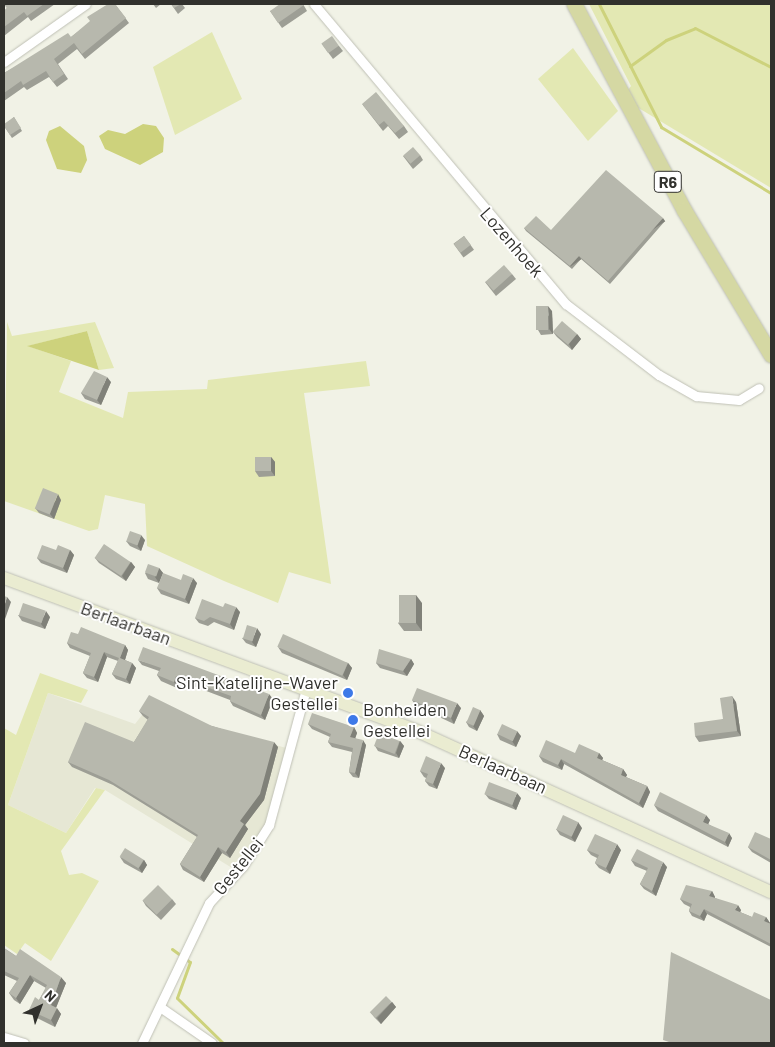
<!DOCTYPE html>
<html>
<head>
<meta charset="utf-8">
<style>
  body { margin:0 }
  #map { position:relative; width:775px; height:1047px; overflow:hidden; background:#f1f2e6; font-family:Barlow,sans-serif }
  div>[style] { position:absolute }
  .built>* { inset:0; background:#e6e7d4 }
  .green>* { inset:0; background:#e3e8b3 }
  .water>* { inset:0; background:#cdd27c }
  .stream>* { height:3px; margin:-1.5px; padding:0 1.5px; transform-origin:1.5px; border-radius:1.5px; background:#cdd27c }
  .roads { filter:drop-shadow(0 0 1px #bfc0b5) drop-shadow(0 0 1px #bfc0b5) }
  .street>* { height:9px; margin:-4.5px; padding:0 4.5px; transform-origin:4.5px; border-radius:4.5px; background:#fff }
  .secondary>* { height:12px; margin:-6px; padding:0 6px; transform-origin:6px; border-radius:6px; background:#eaecd1 }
  .primary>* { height:15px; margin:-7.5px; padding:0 7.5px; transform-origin:7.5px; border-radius:7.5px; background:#d5d8a3 }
  .wall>* { inset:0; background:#9d9e95; transform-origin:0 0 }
  .shaded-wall>* { inset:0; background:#808179; transform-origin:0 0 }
  .building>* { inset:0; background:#b7b8ad; transform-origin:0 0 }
  .dots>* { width:14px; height:14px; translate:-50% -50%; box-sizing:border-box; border:2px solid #fff; border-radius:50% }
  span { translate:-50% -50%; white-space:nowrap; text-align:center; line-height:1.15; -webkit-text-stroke:4px #fff; paint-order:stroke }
  .shield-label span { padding:1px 4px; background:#fff; border:1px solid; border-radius:4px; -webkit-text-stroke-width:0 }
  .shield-label { font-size:16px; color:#31312d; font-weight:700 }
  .street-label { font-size:18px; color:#31312d }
  .poi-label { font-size:18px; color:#31312d }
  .right { translate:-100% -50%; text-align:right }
  .left { translate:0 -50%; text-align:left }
  .frame { position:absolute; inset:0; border:5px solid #31312d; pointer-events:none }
  .north { position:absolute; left:15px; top:982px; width:50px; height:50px; -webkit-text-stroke:4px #fff; paint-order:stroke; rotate:43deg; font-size:14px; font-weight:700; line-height:20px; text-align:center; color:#31312d }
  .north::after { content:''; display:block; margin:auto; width:18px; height:22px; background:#31312d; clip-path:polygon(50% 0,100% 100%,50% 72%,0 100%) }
</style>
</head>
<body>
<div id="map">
  <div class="built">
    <i style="clip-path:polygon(48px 693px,135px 724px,153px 701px,184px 720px,290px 749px,269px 825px,237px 871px,105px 790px,95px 788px,66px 833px,8px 805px)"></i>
  </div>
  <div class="green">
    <i style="clip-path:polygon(589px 4px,771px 4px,771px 188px,622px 98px,631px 86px)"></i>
    <i style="clip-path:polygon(212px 32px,242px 99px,175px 135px,153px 67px)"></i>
    <i style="clip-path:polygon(573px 48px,618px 111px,588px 141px,538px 79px)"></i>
    <i style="clip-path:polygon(7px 322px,12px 336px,95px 322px,114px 368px,99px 370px,87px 331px,28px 346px,71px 361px,59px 392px,123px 418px,128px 392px,207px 389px,208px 380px,366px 361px,370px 386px,304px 393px,331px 584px,289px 572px,278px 603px,224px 581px,147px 546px,145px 504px,105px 495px,98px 529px,89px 531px,4px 501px)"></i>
    <i style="clip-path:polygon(40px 673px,88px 690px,81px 703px,48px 693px,8px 805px,66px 833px,96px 788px,105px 790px,61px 851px,69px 875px,82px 873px,99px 881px,51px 961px,25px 943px,17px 954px,4px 945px,4px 728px,16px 735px)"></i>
  </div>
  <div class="water">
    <i style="clip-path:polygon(143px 124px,156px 126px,164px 138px,163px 152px,140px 165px,105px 149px,99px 136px,108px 130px,125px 134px)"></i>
    <i style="clip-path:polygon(60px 126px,84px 146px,87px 160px,81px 173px,57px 169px,46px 140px,49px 131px)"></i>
    <i style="clip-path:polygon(87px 331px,99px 370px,27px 346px)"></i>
  </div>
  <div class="stream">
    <i style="left:599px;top:4px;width:138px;rotate:63.2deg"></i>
    <i style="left:661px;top:127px;width:128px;rotate:31deg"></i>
    <i style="left:630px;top:66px;width:44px;rotate:-35.8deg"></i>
    <i style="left:666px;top:40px;width:31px;rotate:-22deg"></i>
    <i style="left:695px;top:28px;width:85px;rotate:27.2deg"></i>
    <i style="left:172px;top:949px;width:22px;rotate:36deg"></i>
    <i style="left:190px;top:962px;width:38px;rotate:110deg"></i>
    <i style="left:177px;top:998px;width:64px;rotate:44.4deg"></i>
  </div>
  <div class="roads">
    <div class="street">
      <i style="left:314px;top:4px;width:392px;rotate:50deg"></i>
      <i style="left:566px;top:304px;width:117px;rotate:37.4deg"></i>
      <i style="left:659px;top:375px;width:43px;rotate:29.6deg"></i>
      <i style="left:696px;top:396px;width:43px;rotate:5.3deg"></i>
      <i style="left:739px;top:400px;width:23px;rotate:-31deg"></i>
      <i style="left:4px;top:62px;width:100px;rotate:-35.3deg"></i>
      <i style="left:160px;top:1007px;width:63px;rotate:34.7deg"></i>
      <i style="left:4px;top:1037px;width:21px;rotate:17deg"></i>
      <i style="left:142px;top:1043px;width:155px;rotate:-64.4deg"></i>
      <i style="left:209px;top:903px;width:50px;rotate:-47.4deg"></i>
      <i style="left:243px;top:866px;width:49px;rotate:-57.6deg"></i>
      <i style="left:269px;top:825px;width:141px;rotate:-74.8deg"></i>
    </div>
    <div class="secondary">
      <i style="left:4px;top:578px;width:440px;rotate:20.3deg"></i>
      <i style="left:417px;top:731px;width:389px;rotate:24.5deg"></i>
    </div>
    <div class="primary">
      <i style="left:574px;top:4px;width:234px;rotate:61.9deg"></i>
      <i style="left:684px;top:210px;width:169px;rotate:59deg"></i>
    </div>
  </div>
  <div class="wall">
    <i style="clip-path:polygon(4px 4px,55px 4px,31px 21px,28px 17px,4px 36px,4px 11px,7px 8px)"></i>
    <i style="clip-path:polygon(115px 4px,129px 23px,85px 59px,77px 49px,58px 64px,68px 79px,57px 87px,49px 77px,27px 90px,24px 87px,4px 101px,4px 73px,71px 37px)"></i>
    <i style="clip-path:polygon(153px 4px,161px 4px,156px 8px)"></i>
    <i style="clip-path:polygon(171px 4px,182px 4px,185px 8px,178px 14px)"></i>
    <i style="clip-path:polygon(303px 4px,307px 11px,282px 28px,270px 11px)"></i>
    <i style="clip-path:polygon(322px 44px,339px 46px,343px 51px,333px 59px)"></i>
    <i style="clip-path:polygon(362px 104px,404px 126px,408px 132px,399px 139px,388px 126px,383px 131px)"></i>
    <i style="clip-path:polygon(14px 117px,22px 131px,12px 138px,4px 126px)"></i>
    <i style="clip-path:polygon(420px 155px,423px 160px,413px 169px,403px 156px)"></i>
    <i style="clip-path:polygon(665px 221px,610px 284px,581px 259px,572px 269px,526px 231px,524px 228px,551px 230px)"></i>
    <i style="left:464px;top:236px;width:17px;height:13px;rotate:54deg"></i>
    <i style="clip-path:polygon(512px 274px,516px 279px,496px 296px,485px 282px)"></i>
    <i style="clip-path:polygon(552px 311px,553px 334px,541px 335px,538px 330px)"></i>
    <i style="clip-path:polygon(553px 332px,577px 334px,581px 339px,572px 350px,557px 337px)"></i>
    <i style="clip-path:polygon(111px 382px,101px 405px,85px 399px,81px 393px)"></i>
    <i style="clip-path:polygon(271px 457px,275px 462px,275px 476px,259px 477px,255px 471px)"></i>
    <i style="clip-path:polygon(61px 500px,54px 519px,39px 513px,35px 508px)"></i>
    <i style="clip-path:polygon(145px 540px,141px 551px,130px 546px,126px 541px)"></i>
    <i style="clip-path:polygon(56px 550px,70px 550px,74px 555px,67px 573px,41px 563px,37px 558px)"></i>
    <i style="clip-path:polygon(95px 558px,131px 562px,135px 567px,126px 581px,99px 563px)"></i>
    <i style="clip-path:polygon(159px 568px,163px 573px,159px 583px,148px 579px,145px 573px)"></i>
    <i style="clip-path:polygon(181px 580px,197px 583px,189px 604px,161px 594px,157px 588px)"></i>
    <i style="clip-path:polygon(422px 603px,422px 631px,404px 631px,398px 623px)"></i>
    <i style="clip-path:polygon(223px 607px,240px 612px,234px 630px,214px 622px,208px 626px,199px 623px,195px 618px)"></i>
    <i style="clip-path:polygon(18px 615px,50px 617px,45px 629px,22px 621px)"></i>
    <i style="clip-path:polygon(78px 634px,125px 645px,128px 650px,125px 660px,132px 663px,136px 668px,130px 684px,116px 679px,112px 674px,118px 661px,107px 657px,98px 682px,87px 678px,83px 673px,90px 656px,70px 648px,67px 643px)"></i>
    <i style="clip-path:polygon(261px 634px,256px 647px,246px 643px,242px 638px)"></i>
    <i style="clip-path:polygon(278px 647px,348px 663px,352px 668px,347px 680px,282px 653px)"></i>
    <i style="clip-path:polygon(411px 659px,414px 664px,407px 676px,380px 668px,376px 663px)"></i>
    <i style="clip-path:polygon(138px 660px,273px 699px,265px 720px,233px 706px,230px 701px,230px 700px,180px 681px,177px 688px,161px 681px,157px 675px,159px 671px,142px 665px)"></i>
    <i style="clip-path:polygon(412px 700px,461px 708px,454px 724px,416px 706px)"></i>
    <i style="clip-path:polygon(736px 702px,741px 736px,699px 742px,695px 736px,723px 719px)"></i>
    <i style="clip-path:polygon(480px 710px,484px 716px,477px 731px,469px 727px,466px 722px)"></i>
    <i style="clip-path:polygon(139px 711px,212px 726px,278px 747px,264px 800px,245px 825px,248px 829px,230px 858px,222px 853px,204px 882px,183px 870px,180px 864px,197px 837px,113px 785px,72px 767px,68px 762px,134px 742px,148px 720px,143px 716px)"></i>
    <i style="clip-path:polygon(308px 724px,354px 727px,357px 733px,355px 738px,366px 745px,359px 778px,353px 777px,349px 772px,352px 752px,332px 747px,328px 742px,330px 737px,312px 729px)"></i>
    <i style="clip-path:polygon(497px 734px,521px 736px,516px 747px,500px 740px)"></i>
    <i style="clip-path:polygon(400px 741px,404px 746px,399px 758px,378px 751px,375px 746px)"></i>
    <i style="clip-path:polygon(575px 753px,599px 753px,603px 758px,602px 760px,623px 769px,627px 775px,626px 777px,647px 786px,650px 792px,643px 808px,564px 764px,562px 770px,543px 762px,539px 756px)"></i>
    <i style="clip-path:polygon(445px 768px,437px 789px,429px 786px,425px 781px,426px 778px,424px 777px,420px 771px)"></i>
    <i style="clip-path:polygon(485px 794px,521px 798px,516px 810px,489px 799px)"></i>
    <i style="clip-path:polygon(654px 805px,710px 820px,708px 824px,732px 838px,728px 847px,658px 811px)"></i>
    <i style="clip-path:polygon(582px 828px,575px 842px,560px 835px,556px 829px)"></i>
    <i style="clip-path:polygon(771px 839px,771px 863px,752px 852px,748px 847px)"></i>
    <i style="clip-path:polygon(587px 850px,621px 850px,610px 874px,599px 868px,595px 863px,597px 858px,591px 855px)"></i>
    <i style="clip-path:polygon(120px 857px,144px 860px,147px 865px,142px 873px,124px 863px)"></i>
    <i style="clip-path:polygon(631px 860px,667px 867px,656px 896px,644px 889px,640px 884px,647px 871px,635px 866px)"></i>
    <i style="clip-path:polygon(712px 891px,715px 897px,715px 898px,741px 910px,740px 912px,752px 917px,766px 917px,770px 923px,769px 923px,771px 924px,771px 947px,707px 914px,704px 921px,692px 916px,689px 911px,690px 907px,684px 904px,680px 899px)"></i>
    <i style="clip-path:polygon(172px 899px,176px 904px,161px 920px,146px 906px,143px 901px)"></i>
    <i style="clip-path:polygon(4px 948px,16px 956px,66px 983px,56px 1008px,61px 1014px,55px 1027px,33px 1016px,29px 1010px,39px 1000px,46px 988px,34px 981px,20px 1004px,14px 1000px,9px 993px,17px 981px,4px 975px)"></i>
    <i style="clip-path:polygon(392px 1002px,396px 1007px,381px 1024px,375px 1018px,371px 1013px)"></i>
  </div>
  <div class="shaded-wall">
    <i style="left:663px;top:218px;width:4px;height:84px;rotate:56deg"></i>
    <i style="left:579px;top:256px;width:4px;height:13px;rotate:56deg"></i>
    <i style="clip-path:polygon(548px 306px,552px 311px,553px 334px,549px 329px)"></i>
    <i style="clip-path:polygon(577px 334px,581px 339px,572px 350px,569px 344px)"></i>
    <i style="clip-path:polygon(107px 377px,111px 382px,101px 405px,97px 400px)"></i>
    <i style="clip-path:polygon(271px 457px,275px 462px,275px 476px,271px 471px)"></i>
    <i style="clip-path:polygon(58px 494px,61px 500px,54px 519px,50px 514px)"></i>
    <i style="clip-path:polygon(141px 535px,145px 540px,141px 551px,137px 545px)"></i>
    <i style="clip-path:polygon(70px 550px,74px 555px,67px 573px,63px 568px)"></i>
    <i style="clip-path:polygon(131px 562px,135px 567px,126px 581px,122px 576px)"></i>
    <i style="clip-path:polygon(159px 568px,163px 573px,159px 583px,155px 577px)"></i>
    <i style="clip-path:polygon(193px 578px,197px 583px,189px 604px,185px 599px)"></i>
    <i style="clip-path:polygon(416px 595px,422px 603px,422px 631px,416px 623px)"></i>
    <i style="clip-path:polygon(7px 597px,11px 602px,4px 622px,4px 607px)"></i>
    <i style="clip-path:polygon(236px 607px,240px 612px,234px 630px,230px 624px)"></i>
    <i style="clip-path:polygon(46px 611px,50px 617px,45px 629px,41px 624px)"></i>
    <i style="clip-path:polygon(257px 628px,261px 634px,256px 647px,252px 642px)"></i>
    <i style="clip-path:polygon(125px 645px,128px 650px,124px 663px,120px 658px)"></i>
    <i style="clip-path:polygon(104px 652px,107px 657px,98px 682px,94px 677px)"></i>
    <i style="clip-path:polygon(411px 659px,414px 664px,407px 676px,403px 671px)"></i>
    <i style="clip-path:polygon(132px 663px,136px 668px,130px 684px,126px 679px)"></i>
    <i style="clip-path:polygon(348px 663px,352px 668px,347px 680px,343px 675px)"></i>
    <i style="clip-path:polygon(176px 676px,180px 681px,177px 688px,174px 682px)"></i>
    <i style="clip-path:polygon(269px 694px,273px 699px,265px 720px,261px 715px)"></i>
    <i style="clip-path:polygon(732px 696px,736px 702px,741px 736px,737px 731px)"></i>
    <i style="clip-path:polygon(457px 703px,461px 708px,454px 724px,451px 718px)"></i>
    <i style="clip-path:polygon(480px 710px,484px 716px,477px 731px,473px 726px)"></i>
    <i style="clip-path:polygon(354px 727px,357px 733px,354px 742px,350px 737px)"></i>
    <i style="clip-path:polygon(517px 731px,521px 736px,516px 747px,512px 741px)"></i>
    <i style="clip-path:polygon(363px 740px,366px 745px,359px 778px,355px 773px)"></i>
    <i style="clip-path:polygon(400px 741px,404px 746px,399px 758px,396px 753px)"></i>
    <i style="clip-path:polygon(274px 742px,278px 747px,264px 800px,245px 825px,248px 829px,230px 858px,226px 852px)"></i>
    <i style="clip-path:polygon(599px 753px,603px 758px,601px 763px,597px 758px)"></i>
    <i style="clip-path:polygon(561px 759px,564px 764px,562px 770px,558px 765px)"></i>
    <i style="clip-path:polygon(441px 763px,445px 768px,437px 789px,433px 784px)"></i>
    <i style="clip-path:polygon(623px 769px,627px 775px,624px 780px,621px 775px)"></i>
    <i style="clip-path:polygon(647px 786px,650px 792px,643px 808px,639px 803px)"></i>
    <i style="clip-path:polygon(517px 793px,521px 798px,516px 810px,512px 805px)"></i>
    <i style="clip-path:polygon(706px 815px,710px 820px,707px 827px,703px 822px)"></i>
    <i style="clip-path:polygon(578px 822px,582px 828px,575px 842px,571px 837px)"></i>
    <i style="clip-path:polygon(729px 833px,732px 838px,728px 847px,725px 842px)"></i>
    <i style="clip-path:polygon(617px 844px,621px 850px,610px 874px,606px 868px)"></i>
    <i style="clip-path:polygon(218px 847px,222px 853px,204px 882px,200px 877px)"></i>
    <i style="clip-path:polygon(144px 860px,147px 865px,142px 873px,139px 868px)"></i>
    <i style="clip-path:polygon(663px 862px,667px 867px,656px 896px,652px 891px)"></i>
    <i style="clip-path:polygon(712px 891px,715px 897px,713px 901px,709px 896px)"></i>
    <i style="clip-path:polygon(738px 905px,741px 910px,739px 915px,735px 910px)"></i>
    <i style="clip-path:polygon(704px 909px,707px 914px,704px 921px,700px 916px)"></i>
    <i style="clip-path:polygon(766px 917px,770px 923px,768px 926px,764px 921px)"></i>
    <i style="clip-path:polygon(30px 975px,34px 981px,20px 1004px,16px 998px)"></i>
    <i style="clip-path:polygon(61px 977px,66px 983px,55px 1010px,57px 1008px,61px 1014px,55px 1027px,51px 1020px,51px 1005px)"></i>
    <i style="clip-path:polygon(392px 1002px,396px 1007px,381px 1024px,377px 1018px)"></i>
  </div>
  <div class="building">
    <i style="clip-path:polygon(4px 4px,44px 4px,27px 16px,24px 12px,4px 27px,4px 11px,7px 8px)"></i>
    <i style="clip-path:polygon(108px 4px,115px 4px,126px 18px,82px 54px,74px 43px,54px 59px,64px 74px,53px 82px,46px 71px,23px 85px,21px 81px,4px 93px,4px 73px,68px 33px,71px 37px,90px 21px,87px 17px)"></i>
    <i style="clip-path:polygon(171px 4px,181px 4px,174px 8px)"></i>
    <i style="clip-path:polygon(280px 4px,303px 4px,304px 5px,278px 23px,270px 11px)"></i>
    <i style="left:332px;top:36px;width:12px;height:13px;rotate:55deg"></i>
    <i style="clip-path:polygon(376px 92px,404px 126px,395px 133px,384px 121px,379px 125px,362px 104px)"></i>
    <i style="clip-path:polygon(14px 117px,21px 128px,10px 135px,4px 126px,4px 124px)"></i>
    <i style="left:413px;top:147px;width:11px;height:13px;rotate:49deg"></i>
    <i style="clip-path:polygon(606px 170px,663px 218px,608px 281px,579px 256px,570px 266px,524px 228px,536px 216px,551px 230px)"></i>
    <i style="left:464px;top:236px;width:11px;height:13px;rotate:52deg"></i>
    <i style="left:504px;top:265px;width:12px;height:25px;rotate:48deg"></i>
    <i style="left:536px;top:306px;width:12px;height:24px"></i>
    <i style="left:562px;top:321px;width:20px;height:14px;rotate:41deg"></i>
    <i style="clip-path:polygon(94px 371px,107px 377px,97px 400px,81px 393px)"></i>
    <i style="left:271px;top:457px;width:14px;height:16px;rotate:90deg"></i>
    <i style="left:43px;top:488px;width:16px;height:22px;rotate:22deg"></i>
    <i style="left:130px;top:531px;width:12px;height:11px;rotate:20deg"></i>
    <i style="left:104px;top:544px;width:32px;height:17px;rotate:34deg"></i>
    <i style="clip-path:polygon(42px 545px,56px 550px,58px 545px,70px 550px,63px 568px,37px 558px)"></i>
    <i style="left:148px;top:564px;width:12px;height:9px;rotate:20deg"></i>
    <i style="clip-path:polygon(163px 573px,181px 580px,183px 574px,193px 578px,185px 599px,157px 588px)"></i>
    <i style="left:399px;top:595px;width:17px;height:28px"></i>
    <i style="clip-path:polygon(4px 596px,7px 597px,4px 607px)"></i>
    <i style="clip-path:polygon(202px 599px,223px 607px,225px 603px,236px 607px,230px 624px,210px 617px,204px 621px,195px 618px)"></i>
    <i style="left:23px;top:603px;width:24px;height:13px;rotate:19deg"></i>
    <i style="left:247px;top:625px;width:10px;height:14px;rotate:17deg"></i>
    <i style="clip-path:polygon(81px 627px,125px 645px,120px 658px,132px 663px,126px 679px,112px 674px,119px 658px,104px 652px,94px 677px,83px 673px,91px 653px,67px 643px,71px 632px,78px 634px)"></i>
    <i style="left:283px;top:634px;width:71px;height:14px;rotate:24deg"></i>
    <i style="clip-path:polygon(143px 647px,269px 694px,261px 715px,230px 701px,231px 696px,176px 676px,174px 682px,157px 675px,161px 668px,138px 660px)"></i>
    <i style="clip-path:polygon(379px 649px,411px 659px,403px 671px,376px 663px)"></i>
    <i style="clip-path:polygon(417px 688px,457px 703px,451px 718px,412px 700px)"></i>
    <i style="clip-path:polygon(149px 695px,212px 726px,274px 742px,260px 794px,240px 821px,244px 824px,226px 852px,218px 847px,200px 877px,180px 864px,198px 835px,109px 780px,68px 762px,85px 722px,134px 742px,149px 717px,139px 711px)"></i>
    <i style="clip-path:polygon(732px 696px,737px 731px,695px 736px,694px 723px,723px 719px,720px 698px)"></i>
    <i style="left:473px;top:707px;width:8px;height:17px;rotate:23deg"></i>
    <i style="clip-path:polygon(312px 713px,354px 727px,350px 737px,363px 740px,355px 773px,349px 772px,353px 748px,328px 742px,331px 734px,308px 724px)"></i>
    <i style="left:502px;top:724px;width:17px;height:11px;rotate:25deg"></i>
    <i style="left:379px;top:733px;width:22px;height:14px;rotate:21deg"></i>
    <i style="clip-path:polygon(546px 740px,575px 753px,579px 744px,599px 753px,597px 758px,623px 769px,621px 775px,647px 786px,639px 803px,561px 759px,558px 765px,539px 756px)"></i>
    <i style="clip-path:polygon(426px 756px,441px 763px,433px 784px,425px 781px,428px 774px,420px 771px)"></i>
    <i style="left:489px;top:782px;width:30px;height:13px;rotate:21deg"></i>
    <i style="clip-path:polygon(660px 792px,706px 815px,703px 822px,729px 833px,725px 842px,654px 805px)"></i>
    <i style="left:563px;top:815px;width:17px;height:16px;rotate:25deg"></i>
    <i style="clip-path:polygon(755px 832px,771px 839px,771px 860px,748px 847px)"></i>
    <i style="clip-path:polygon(595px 834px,617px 844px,606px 868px,595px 863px,599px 855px,587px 850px)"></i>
    <i style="left:125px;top:848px;width:22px;height:10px;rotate:32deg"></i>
    <i style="clip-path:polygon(637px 849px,663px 862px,652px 891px,640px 884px,648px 868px,631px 860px)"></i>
    <i style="left:158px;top:885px;width:20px;height:22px;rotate:45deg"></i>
    <i style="clip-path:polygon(686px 885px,712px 891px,709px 896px,738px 905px,735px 910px,752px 917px,754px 912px,766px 917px,764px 921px,771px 924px,771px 944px,704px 909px,700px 916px,689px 911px,692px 904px,680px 899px)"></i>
    <i style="clip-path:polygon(4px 948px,16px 956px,20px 949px,61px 977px,51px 1005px,57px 1008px,51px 1020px,29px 1010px,35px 997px,39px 1000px,47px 985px,30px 975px,16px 998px,9px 993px,19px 978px,4px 971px)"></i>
    <i style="clip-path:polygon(671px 952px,771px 1000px,771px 1043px,672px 1043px,663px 1040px)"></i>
    <i style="left:386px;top:996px;width:8px;height:23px;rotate:45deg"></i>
  </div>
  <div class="dots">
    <i style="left:348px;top:693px;background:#3d79e8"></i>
    <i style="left:353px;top:720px;background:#3d79e8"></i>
  </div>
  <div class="shield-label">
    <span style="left:668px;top:182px">R6</span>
  </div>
  <div class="street-label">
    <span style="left:512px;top:242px;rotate:49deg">Lozenhoek</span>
    <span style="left:126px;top:623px;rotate:20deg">Berlaarbaan</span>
    <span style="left:503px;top:769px;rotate:24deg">Berlaarbaan</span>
    <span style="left:238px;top:866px;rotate:-51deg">Gestellei</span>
  </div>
  <div class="poi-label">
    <span class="right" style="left:338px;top:693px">Sint-Katelijne-Waver<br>Gestellei</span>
    <span class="left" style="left:363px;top:720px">Bonheiden<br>Gestellei</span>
  </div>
  <div class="frame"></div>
  <div class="north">N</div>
</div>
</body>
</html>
